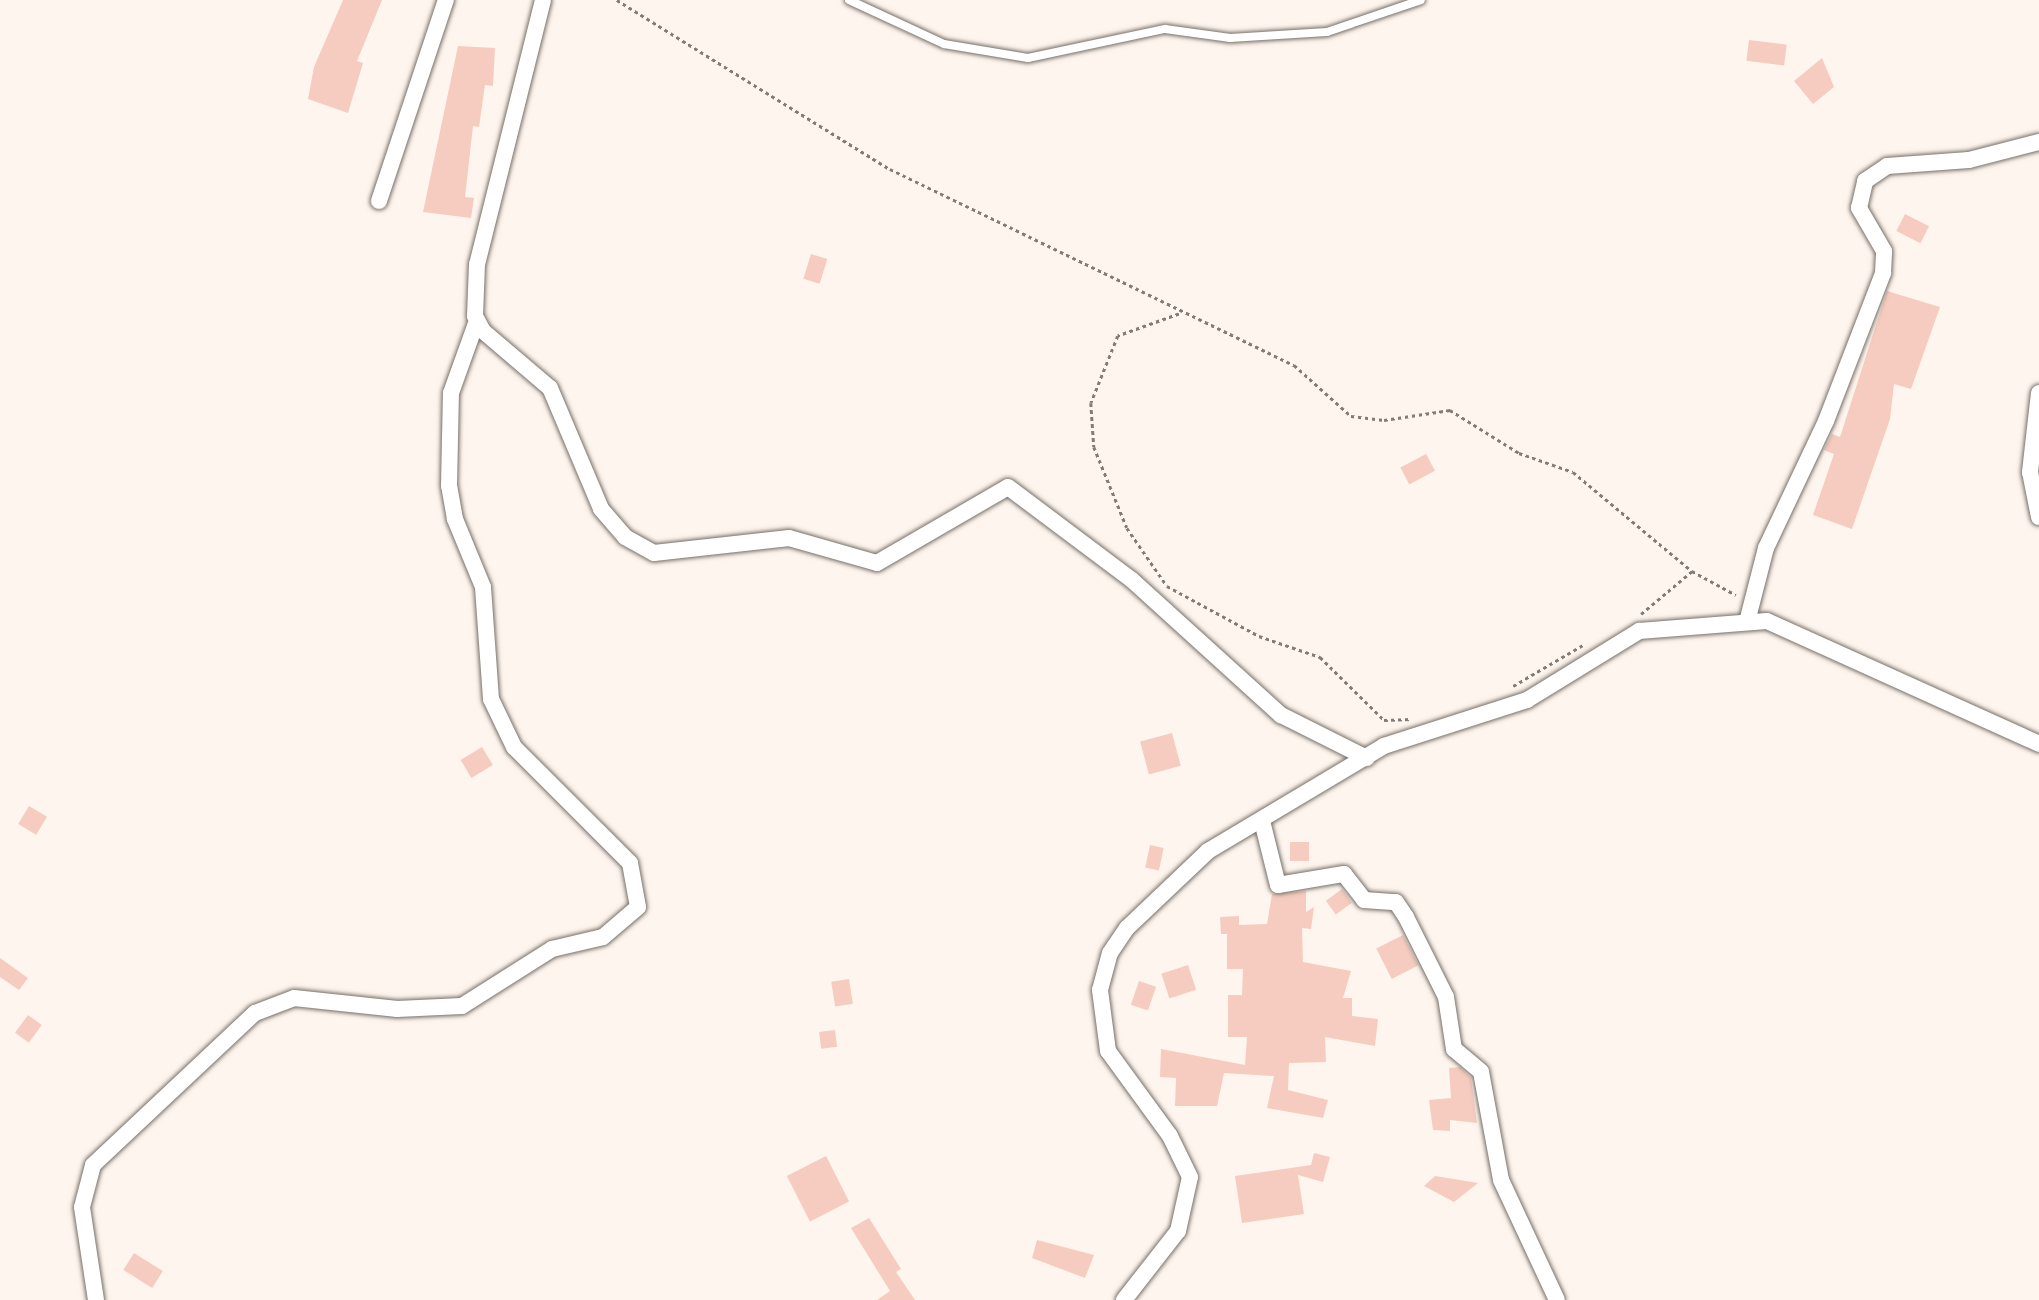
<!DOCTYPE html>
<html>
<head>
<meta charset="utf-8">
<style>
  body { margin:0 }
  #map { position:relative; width:2039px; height:1300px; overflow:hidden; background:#fef5ee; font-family:Signika,sans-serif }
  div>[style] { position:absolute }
  .building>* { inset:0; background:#f5ccbf; transform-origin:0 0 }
  .path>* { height:2.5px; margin-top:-1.25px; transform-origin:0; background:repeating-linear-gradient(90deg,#827c78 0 3.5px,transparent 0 7px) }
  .roads { filter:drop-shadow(0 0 2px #766f68) drop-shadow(0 0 2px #766f68) }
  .lane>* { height:8px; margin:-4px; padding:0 4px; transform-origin:4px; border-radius:4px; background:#fff }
  .street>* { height:16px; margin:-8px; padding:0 8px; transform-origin:8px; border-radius:8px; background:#fff }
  span { translate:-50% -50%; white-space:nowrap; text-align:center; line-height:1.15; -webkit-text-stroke:7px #fff; paint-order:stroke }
</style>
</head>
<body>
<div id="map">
  <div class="building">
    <i style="clip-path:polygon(343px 0,382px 0,357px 61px,363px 63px,348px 113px,308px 99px,314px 67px)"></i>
    <i style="left:1749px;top:40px;width:38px;height:21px;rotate:7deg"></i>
    <i style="clip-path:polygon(458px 46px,495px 48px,493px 86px,485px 85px,479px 127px,473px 126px,465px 197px,474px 198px,471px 218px,423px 212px)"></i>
    <i style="clip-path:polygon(1822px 58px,1834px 87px,1813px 104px,1794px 81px)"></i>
    <i style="left:1905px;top:214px;width:27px;height:19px;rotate:27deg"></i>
    <i style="left:811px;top:254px;width:17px;height:26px;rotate:17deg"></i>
    <i style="clip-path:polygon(1887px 291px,1940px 307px,1911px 389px,1894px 384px,1890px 419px,1852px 529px,1813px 515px,1834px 454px,1824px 450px,1832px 434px,1840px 437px)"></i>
    <i style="left:1426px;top:454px;width:19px;height:29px;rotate:62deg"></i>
    <i style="left:1172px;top:733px;width:34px;height:33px;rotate:75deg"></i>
    <i style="left:482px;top:747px;width:21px;height:25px;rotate:59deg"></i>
    <i style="left:29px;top:806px;width:21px;height:21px;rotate:31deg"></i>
    <i style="left:1290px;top:842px;width:19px;height:19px"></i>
    <i style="left:1150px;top:845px;width:14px;height:23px;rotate:12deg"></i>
    <i style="left:1342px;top:889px;width:17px;height:20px;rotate:54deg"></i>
    <i style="clip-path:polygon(1306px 891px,1306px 912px,1314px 907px,1311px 929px,1302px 928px,1303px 962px,1351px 971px,1343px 998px,1352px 998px,1352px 1016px,1378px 1019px,1375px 1046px,1325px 1037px,1326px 1062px,1289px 1063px,1288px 1090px,1328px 1100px,1323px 1118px,1267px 1108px,1274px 1076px,1224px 1073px,1217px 1106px,1175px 1106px,1176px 1078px,1160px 1077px,1161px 1049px,1245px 1065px,1247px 1037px,1228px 1037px,1228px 995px,1242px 995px,1243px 969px,1227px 969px,1227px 934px,1221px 934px,1220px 917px,1239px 916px,1239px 925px,1267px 924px,1272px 894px)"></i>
    <i style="left:1403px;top:935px;width:34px;height:30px;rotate:63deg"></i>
    <i style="clip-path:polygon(0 958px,28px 978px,19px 990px,0 977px)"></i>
    <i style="left:1188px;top:965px;width:26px;height:28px;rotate:72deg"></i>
    <i style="left:849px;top:979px;width:25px;height:18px;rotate:81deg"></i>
    <i style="left:1139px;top:981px;width:18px;height:25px;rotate:19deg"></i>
    <i style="left:28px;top:1015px;width:17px;height:22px;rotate:36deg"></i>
    <i style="left:835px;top:1030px;width:17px;height:16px;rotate:83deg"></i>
    <i style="clip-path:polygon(1460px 1067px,1471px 1078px,1477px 1123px,1450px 1120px,1450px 1131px,1433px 1130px,1429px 1100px,1451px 1098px,1449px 1068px)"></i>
    <i style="clip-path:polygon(1314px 1153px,1330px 1157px,1323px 1182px,1298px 1175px,1304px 1214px,1242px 1223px,1235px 1176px,1311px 1165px)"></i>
    <i style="left:826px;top:1156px;width:51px;height:44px;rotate:63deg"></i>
    <i style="clip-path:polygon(1435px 1176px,1478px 1183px,1454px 1202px,1424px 1186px)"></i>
    <i style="clip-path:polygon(869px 1218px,901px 1269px,896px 1272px,915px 1300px,877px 1300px,890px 1291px,851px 1228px)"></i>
    <i style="clip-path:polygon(1037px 1240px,1094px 1255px,1085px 1278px,1032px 1258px)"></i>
    <i style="left:134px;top:1253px;width:34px;height:20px;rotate:32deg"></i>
  </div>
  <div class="path">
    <i style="left:617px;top:0;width:321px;rotate:31.8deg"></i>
    <i style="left:890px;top:169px;width:449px;rotate:25.9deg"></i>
    <i style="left:1294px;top:365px;width:76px;rotate:41.8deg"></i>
    <i style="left:1351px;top:416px;width:33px;rotate:7deg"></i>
    <i style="left:1384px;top:420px;width:67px;rotate:-8.6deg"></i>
    <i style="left:1450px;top:410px;width:81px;rotate:31.9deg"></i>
    <i style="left:1519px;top:453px;width:57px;rotate:19.4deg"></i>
    <i style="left:1573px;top:472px;width:155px;rotate:39.8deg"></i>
    <i style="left:1692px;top:571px;width:50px;rotate:28.6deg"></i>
    <i style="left:1179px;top:314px;width:65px;rotate:160.2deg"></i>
    <i style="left:1118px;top:336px;width:72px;rotate:111.9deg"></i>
    <i style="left:1091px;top:403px;width:44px;rotate:86.1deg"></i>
    <i style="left:1094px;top:447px;width:87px;rotate:67.8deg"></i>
    <i style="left:1127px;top:528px;width:70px;rotate:55.4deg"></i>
    <i style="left:1167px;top:586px;width:105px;rotate:28.5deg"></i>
    <i style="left:1259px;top:636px;width:65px;rotate:19deg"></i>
    <i style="left:1320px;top:657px;width:90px;rotate:44.5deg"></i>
    <i style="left:1384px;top:720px;width:28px;rotate:-2deg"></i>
    <i style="left:1641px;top:614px;width:67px;rotate:-40.1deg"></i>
    <i style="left:1513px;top:686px;width:81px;rotate:-30.4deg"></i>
  </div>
  <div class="roads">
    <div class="lane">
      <i style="left:849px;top:0;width:105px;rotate:24.9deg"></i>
      <i style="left:944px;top:44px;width:85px;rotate:9.5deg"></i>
      <i style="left:1028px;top:58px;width:140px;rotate:-12deg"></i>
      <i style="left:1165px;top:29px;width:66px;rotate:7.9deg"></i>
      <i style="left:1230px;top:38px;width:97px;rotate:-3.5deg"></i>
      <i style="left:1327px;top:32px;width:99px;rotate:-18.8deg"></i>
    </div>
    <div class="street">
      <i style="left:543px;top:0;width:272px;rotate:104deg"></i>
      <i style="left:477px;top:264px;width:52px;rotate:92.2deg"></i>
      <i style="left:475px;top:316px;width:17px;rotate:62deg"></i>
      <i style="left:483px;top:331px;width:88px;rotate:40.4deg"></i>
      <i style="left:550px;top:388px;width:131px;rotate:67.1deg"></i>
      <i style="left:601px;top:509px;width:37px;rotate:49deg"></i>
      <i style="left:625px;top:537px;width:33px;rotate:29deg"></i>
      <i style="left:654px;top:553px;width:136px;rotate:-6.3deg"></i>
      <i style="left:789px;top:538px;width:91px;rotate:15.9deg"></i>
      <i style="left:877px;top:563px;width:151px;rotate:-30.1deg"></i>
      <i style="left:1008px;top:487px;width:156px;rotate:36.9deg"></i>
      <i style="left:1133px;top:581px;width:200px;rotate:42.2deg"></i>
      <i style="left:1281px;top:715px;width:96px;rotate:26.6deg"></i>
      <i style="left:379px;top:201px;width:212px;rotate:-71.6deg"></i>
      <i style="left:2039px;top:393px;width:80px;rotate:96.5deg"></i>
      <i style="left:2030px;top:472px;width:46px;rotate:78.7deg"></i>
      <i style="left:1748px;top:618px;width:72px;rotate:-75.6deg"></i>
      <i style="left:1766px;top:548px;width:140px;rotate:-64.7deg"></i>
      <i style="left:1826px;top:421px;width:159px;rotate:-68.9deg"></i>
      <i style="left:1883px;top:273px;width:22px;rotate:-87deg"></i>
      <i style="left:1884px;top:251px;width:50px;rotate:-120.2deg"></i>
      <i style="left:1859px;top:208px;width:28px;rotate:-77deg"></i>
      <i style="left:1865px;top:181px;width:27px;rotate:-34deg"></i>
      <i style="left:1887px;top:166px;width:82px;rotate:-4.2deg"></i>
      <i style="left:1969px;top:160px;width:72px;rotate:-14.4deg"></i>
      <i style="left:1262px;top:821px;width:66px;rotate:76deg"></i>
      <i style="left:1278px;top:885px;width:67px;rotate:-9.5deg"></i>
      <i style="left:1344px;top:874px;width:33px;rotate:52deg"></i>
      <i style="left:1364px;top:900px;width:32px;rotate:4deg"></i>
      <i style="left:1396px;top:902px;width:18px;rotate:56deg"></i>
      <i style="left:1406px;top:917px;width:89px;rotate:63.4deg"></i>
      <i style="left:1446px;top:997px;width:53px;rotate:81.3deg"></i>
      <i style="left:1454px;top:1049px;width:35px;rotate:40deg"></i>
      <i style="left:1481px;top:1072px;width:110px;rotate:79.5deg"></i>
      <i style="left:1501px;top:1180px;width:132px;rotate:65deg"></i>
      <i style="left:96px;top:1300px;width:94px;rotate:-98.6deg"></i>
      <i style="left:82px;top:1207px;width:43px;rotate:-75.3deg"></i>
      <i style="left:93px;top:1165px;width:222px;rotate:-43.2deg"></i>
      <i style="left:255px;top:1013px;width:42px;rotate:-21deg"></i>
      <i style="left:294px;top:998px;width:104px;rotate:6.1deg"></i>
      <i style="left:397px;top:1009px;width:65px;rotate:-2.6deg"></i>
      <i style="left:462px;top:1006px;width:107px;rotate:-32.3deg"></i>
      <i style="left:552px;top:949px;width:52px;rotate:-13.2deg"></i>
      <i style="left:603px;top:937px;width:46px;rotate:-40.6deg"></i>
      <i style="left:638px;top:907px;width:45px;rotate:-100.3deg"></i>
      <i style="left:630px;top:863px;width:164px;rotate:-135deg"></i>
      <i style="left:514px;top:747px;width:53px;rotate:-115.6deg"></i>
      <i style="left:491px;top:699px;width:112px;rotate:-94.1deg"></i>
      <i style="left:483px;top:587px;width:74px;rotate:-112.4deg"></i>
      <i style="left:455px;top:519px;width:34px;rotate:-100deg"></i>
      <i style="left:449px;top:486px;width:93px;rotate:-88.8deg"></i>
      <i style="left:451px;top:393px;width:74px;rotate:-70.3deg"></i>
      <i style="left:1124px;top:1300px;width:88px;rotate:-52deg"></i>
      <i style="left:1178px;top:1231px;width:55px;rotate:-77.5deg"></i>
      <i style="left:1190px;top:1177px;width:46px;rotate:-116deg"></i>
      <i style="left:1170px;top:1136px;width:105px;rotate:-126.1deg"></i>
      <i style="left:1108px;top:1051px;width:62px;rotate:-97.5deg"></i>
      <i style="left:1100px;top:990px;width:38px;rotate:-75deg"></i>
      <i style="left:1110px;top:953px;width:30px;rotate:-56deg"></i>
      <i style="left:1127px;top:928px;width:112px;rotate:-43.5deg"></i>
      <i style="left:1208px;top:851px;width:205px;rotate:-30.8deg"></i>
      <i style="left:1384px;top:746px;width:150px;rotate:-17.8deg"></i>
      <i style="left:1527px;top:700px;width:132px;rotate:-31.6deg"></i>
      <i style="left:1639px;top:631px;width:128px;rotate:-4.5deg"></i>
      <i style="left:1767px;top:621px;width:299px;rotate:24.3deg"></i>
    </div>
  </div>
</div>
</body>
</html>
